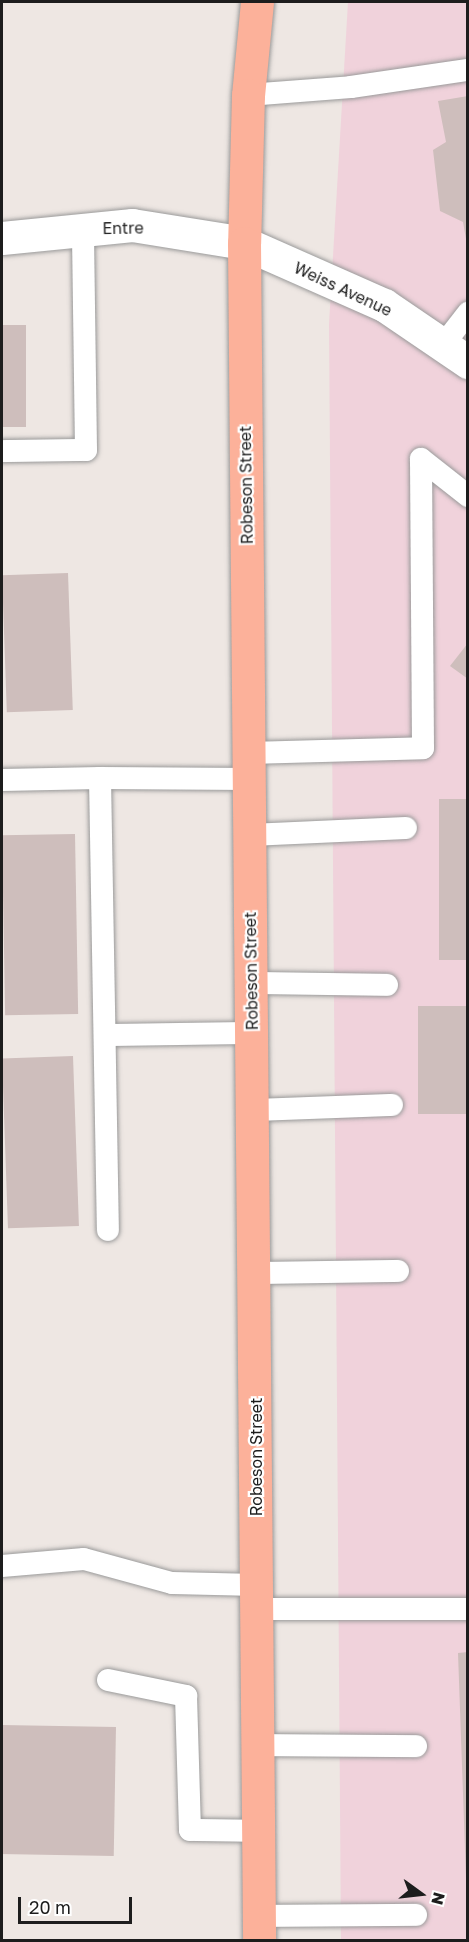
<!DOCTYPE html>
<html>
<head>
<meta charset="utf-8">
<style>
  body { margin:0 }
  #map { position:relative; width:469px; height:1942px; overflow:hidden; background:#eee7e3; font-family:"Golos Text",sans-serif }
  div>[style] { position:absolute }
  .commercial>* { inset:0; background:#f0d2db }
  .building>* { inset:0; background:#cebebc; transform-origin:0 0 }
  .roads { filter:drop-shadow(0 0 2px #9a9a9a) drop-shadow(0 0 2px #9a9a9a) }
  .service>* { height:22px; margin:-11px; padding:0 11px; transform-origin:11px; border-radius:11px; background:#fff }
  .minor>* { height:33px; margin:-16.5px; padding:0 16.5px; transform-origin:16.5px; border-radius:16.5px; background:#fff }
  .primary>* { height:33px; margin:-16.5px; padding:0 16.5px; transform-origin:16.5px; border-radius:16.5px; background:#fcb19a }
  span { translate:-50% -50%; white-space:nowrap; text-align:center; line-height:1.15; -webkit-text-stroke:4.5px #fff; paint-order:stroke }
  .street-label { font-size:16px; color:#1d1d1d }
  .frame { position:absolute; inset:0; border:3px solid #1d1d1d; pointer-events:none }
  .north { position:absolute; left:391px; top:1864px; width:60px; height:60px; -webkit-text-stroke:4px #fff; paint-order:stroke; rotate:105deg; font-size:16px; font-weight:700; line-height:24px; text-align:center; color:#1d1d1d }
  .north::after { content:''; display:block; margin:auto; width:21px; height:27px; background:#1d1d1d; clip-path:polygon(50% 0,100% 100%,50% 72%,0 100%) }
  .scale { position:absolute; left:18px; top:1897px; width:114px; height:27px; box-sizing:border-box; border:3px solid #1d1d1d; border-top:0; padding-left:8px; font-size:18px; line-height:21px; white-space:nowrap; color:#1d1d1d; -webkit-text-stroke:4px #fff; paint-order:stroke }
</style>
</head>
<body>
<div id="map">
  <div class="commercial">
    <i style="clip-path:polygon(348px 2px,467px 2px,467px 1940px,341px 1940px,329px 324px)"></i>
  </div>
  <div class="building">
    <i style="clip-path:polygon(468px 96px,468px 239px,466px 239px,463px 222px,440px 211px,433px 150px,446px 142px,438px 101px)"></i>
    <i style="left:2px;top:325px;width:24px;height:102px"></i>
    <i style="left:68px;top:573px;width:137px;height:66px;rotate:88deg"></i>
    <i style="clip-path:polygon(468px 643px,468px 679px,450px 666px)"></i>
    <i style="left:468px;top:799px;width:161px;height:29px;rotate:90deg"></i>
    <i style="left:75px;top:834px;width:180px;height:73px;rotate:89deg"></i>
    <i style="left:468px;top:1006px;width:108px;height:50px;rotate:90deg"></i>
    <i style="left:73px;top:1056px;width:170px;height:71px;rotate:88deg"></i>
    <i style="clip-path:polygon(468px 1652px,468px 1878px,466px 1878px,458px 1653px)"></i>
    <i style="left:2px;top:1725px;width:114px;height:129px;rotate:1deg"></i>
  </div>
  <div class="roads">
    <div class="service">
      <i style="left:248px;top:95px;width:103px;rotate:-4.4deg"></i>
      <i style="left:351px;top:87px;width:118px;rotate:-8.3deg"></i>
      <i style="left:443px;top:345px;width:41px;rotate:-52deg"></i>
      <i style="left:2px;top:451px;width:84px;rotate:-0.7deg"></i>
      <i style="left:86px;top:450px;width:220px;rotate:-90.8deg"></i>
      <i style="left:249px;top:753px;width:174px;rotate:-1.6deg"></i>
      <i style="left:423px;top:748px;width:289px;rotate:-90.4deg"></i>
      <i style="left:421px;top:459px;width:60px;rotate:38.2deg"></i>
      <i style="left:100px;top:778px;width:149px;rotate:0.4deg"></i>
      <i style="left:2px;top:780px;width:98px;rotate:-1.2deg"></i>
      <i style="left:100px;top:778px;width:452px;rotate:89deg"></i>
      <i style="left:250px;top:835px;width:156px;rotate:-2.6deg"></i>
      <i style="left:251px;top:983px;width:136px;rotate:0.8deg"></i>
      <i style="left:105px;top:1035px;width:147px;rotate:-0.8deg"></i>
      <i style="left:253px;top:1110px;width:139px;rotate:-2.1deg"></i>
      <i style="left:254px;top:1273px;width:144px;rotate:-0.8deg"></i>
      <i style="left:2px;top:1566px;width:82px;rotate:-4.9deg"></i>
      <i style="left:84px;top:1559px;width:91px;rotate:15.3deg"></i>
      <i style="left:172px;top:1583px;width:85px;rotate:1.3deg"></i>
      <i style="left:257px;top:1609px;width:211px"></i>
      <i style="left:108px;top:1680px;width:80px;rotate:11.6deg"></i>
      <i style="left:186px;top:1696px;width:134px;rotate:88.3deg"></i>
      <i style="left:190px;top:1830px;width:69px;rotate:0.8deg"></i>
      <i style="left:258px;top:1745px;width:158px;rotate:0.4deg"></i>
      <i style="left:260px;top:1916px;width:156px;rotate:-0.4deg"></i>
    </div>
    <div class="minor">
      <i style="left:2px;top:238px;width:131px;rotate:-5.7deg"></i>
      <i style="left:132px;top:225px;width:113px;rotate:9.1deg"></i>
      <i style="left:244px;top:243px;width:153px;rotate:23.9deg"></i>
      <i style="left:384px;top:305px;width:102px;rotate:34.2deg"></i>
    </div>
    <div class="primary">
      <i style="left:257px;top:2px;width:93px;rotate:95.5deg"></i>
      <i style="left:248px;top:95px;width:148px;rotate:91.5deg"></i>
      <i style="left:244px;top:243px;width:1697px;rotate:89.49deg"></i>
    </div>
  </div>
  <div class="street-label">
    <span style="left:123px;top:228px;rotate:-1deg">Entre</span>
    <span style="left:343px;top:289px;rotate:25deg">Weiss Avenue</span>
    <span style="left:246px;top:485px;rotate:-91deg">Robeson Street</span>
    <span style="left:251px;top:971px;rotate:-91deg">Robeson Street</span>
    <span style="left:256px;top:1457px;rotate:-90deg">Robeson Street</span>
  </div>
  <div class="frame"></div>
  <div class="north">N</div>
  <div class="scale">20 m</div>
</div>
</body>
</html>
